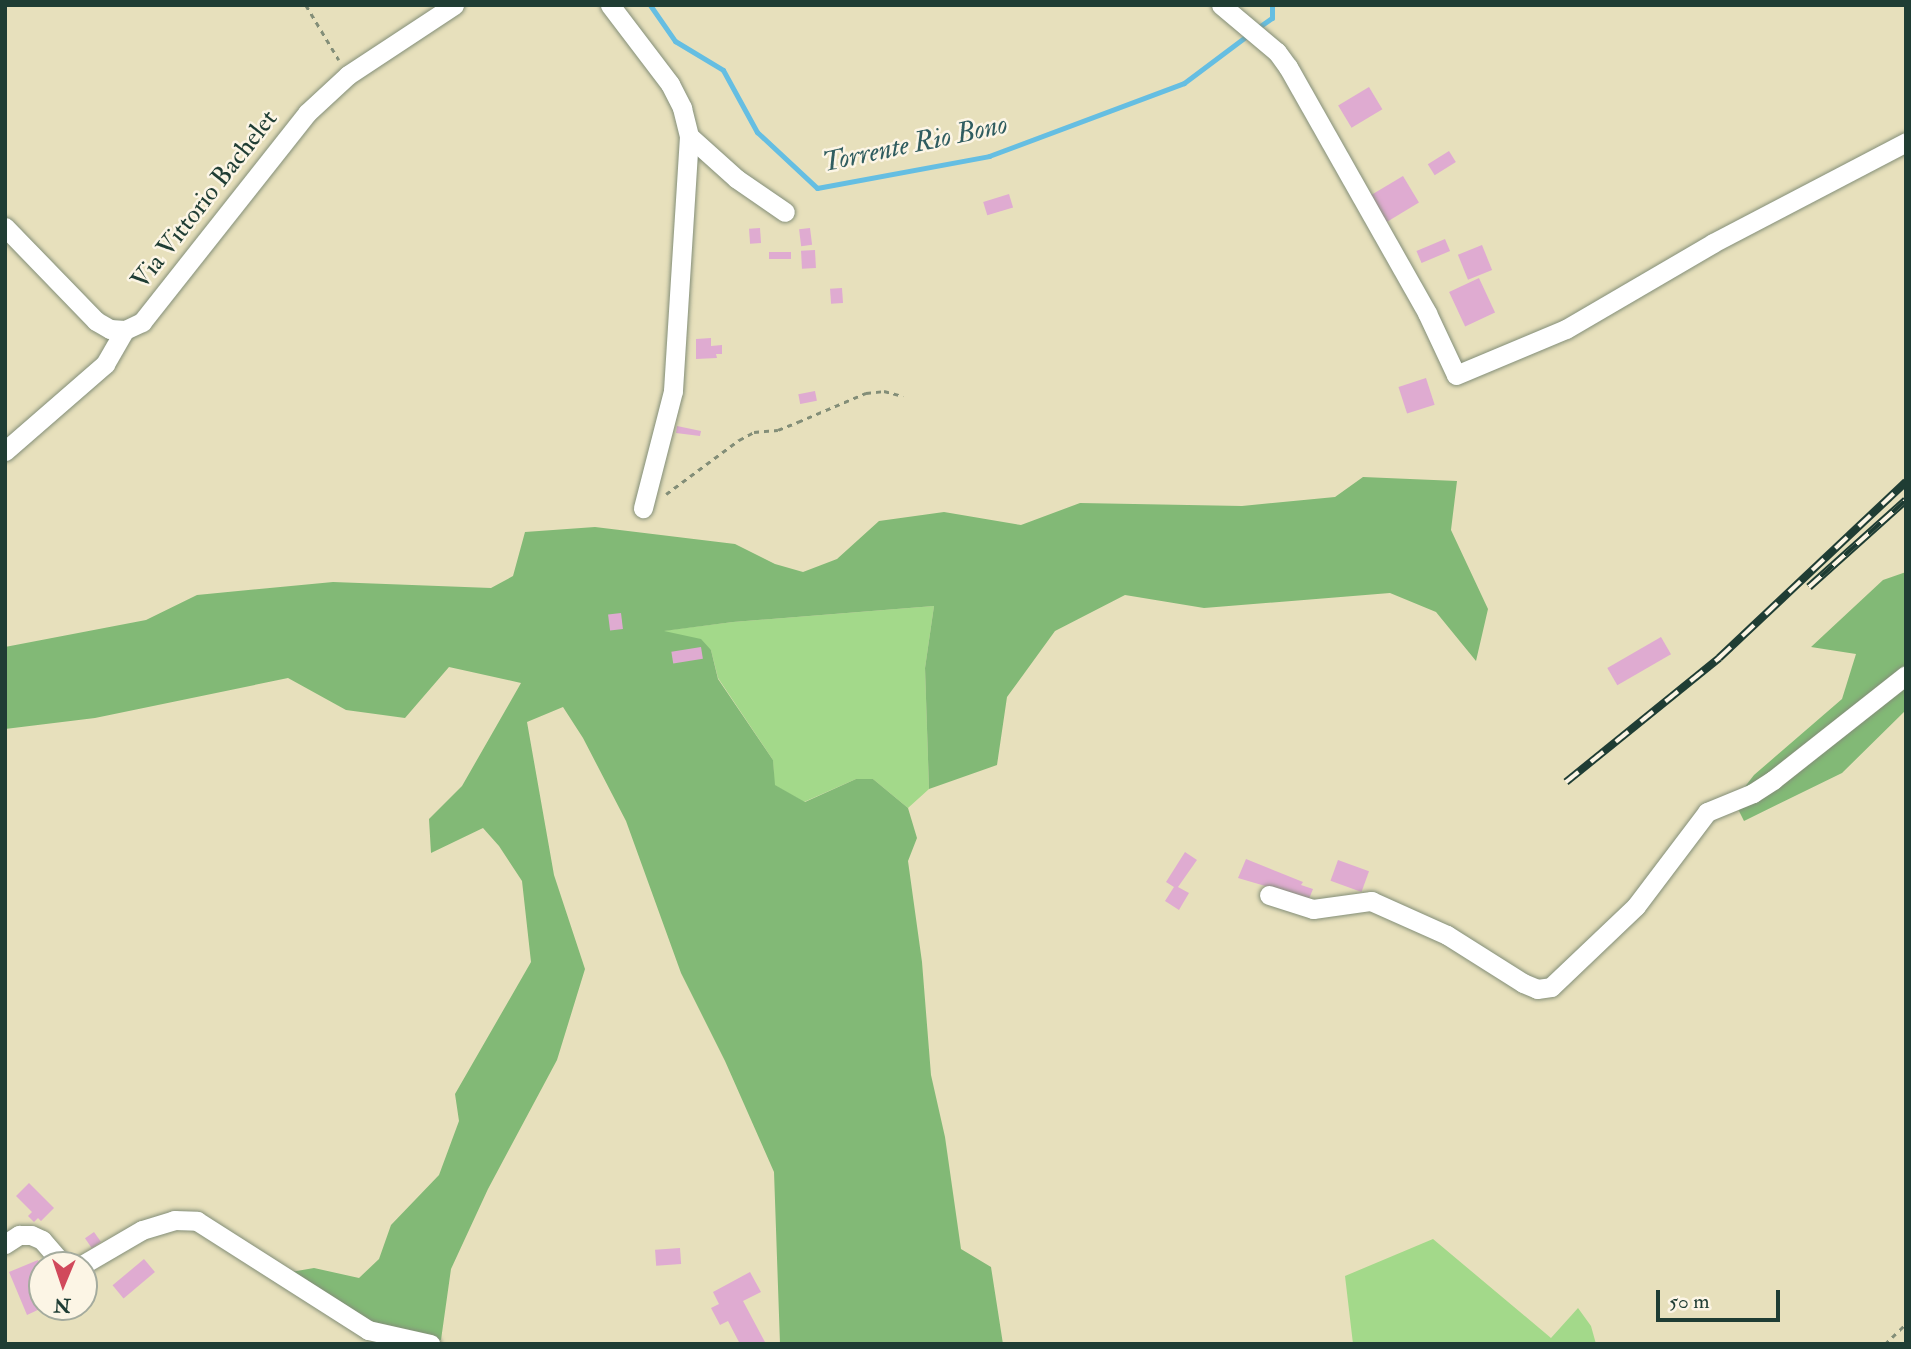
<!DOCTYPE html>
<html>
<head>
<meta charset="utf-8">
<style>
  body { margin:0 }
  #map { position:relative; width:1911px; height:1349px; overflow:hidden; background:#e7e0bc; font-family:"IM FELL Double Pica",serif }
  div>[style] { position:absolute }
  .green>* { inset:0; background:#a3d98a }
  .forest>* { inset:0; background:#82b976 }
  .stream>* { height:5px; margin:-2.5px; padding:0 2.5px; transform-origin:2.5px; border-radius:2.5px; background:#65bee2 }
  .building>* { inset:0; background:#dfabd1; transform-origin:0 0 }
  .path>* { height:2.5px; margin-top:-1.25px; transform-origin:0; background:repeating-linear-gradient(90deg,#838e78 0 5px,transparent 0 10px) }
  .roads { filter:drop-shadow(0 0 2px #838e78) drop-shadow(0 0 2px #838e78) }
  .minor>* { height:19px; margin:-9.5px; padding:0 9.5px; transform-origin:9.5px; border-radius:9.5px; background:#fff }
  .rail>* { height:8px; margin-top:-4px; transform-origin:0; background:repeating-linear-gradient(90deg,#fcf5e5 0 16px,#1f3d34 0 32px); box-sizing:border-box; border-block:2px solid #1f3d34 }
  span { translate:-50% -50%; white-space:nowrap; text-align:center; line-height:1.15; -webkit-text-stroke:5px #fcf5e5; paint-order:stroke }
  .street-label { font-size:26px; color:#1f3d34 }
  .water-label { font-size:28px; color:#305d60; font-style:italic }
  .frame { position:absolute; inset:0; border:7px solid #1f3d34; pointer-events:none }
  .north { position:absolute; left:28px; top:1251px; width:70px; height:70px; box-sizing:border-box; background:#fcf5e5; border:2px solid #a4ab9e; border-radius:50%; rotate:182deg; font-size:19px; font-weight:700; line-height:28px; text-align:center; color:#1f3d34 }
  .north::after { content:''; display:block; margin:auto; width:24px; height:32px; background:#d1495b; clip-path:polygon(50% 0,100% 100%,50% 72%,0 100%) }
  .scale { position:absolute; left:1656px; top:1290px; width:124px; height:32px; box-sizing:border-box; border:4px solid #1f3d34; border-top:0; padding-left:9px; font-size:21px; line-height:24px; white-space:nowrap; color:#1f3d34; -webkit-text-stroke:5px #fcf5e5; paint-order:stroke }
</style>
</head>
<body>
<div id="map">
  <div class="green">
    <i style="clip-path:polygon(934px 606px,925px 668px,929px 789px,908px 808px,873px 779px,856px 779px,804px 802px,774px 785px,773px 760px,718px 678px,711px 650px,661px 631px,733px 622px)"></i>
    <i style="clip-path:polygon(1433px 1239px,1551px 1338px,1578px 1308px,1591px 1326px,1596px 1344px,1353px 1344px,1345px 1276px)"></i>
  </div>
  <div class="forest">
    <i style="clip-path:polygon(1363px 477px,1457px 481px,1451px 530px,1488px 609px,1476px 661px,1436px 612px,1390px 593px,1204px 608px,1125px 595px,1055px 631px,1007px 697px,997px 765px,929px 789px,925px 668px,934px 606px,733px 622px,664px 631px,701px 639px,711px 650px,718px 679px,773px 760px,775px 785px,805px 802px,856px 779px,873px 779px,908px 808px,917px 838px,908px 861px,922px 962px,931px 1075px,945px 1137px,961px 1249px,991px 1267px,1003px 1344px,780px 1344px,774px 1172px,725px 1061px,681px 973px,626px 821px,583px 738px,563px 707px,527px 722px,554px 875px,585px 969px,557px 1060px,488px 1189px,451px 1269px,441px 1340px,380px 1327px,285px 1273px,314px 1268px,359px 1278px,379px 1259px,391px 1225px,439px 1175px,459px 1121px,455px 1094px,531px 962px,522px 881px,499px 846px,483px 828px,431px 853px,429px 819px,462px 786px,521px 683px,449px 667px,405px 718px,346px 710px,288px 678px,95px 718px,5px 729px,5px 647px,146px 620px,197px 595px,333px 582px,491px 588px,513px 576px,525px 532px,595px 527px,735px 544px,775px 564px,803px 572px,837px 559px,879px 521px,944px 512px,1021px 525px,1080px 503px,1242px 506px,1335px 497px)"></i>
    <i style="clip-path:polygon(1906px 572px,1906px 710px,1842px 773px,1744px 821px,1734px 801px,1754px 775px,1842px 699px,1856px 654px,1811px 647px,1883px 580px)"></i>
  </div>
  <div class="stream">
    <i style="left:650px;top:5px;width:44px;rotate:55.2deg"></i>
    <i style="left:675px;top:41px;width:56px;rotate:31.1deg"></i>
    <i style="left:723px;top:70px;width:71px;rotate:61.3deg"></i>
    <i style="left:757px;top:132px;width:82px;rotate:43deg"></i>
    <i style="left:817px;top:188px;width:175px;rotate:-10.5deg"></i>
    <i style="left:989px;top:156px;width:208px;rotate:-20.5deg"></i>
    <i style="left:1184px;top:83px;width:80px;rotate:-36.9deg"></i>
    <i style="left:1256px;top:29px;width:19px;rotate:-35deg"></i>
    <i style="left:1272px;top:18px;width:13px;rotate:-90deg"></i>
  </div>
  <div class="building">
    <i style="left:1369px;top:87px;width:26px;height:36px;rotate:59deg"></i>
    <i style="left:1449px;top:151px;width:13px;height:25px;rotate:58deg"></i>
    <i style="left:1403px;top:176px;width:31px;height:41px;rotate:59deg"></i>
    <i style="left:1009px;top:194px;width:14px;height:27px;rotate:73deg"></i>
    <i style="left:760px;top:228px;width:15px;height:11px;rotate:86deg"></i>
    <i style="left:810px;top:228px;width:17px;height:11px;rotate:83deg"></i>
    <i style="left:1445px;top:239px;width:13px;height:31px;rotate:67deg"></i>
    <i style="left:1482px;top:245px;width:27px;height:26px;rotate:68deg"></i>
    <i style="left:815px;top:250px;width:18px;height:14px;rotate:87deg"></i>
    <i style="left:791px;top:252px;width:7px;height:22px;rotate:90deg"></i>
    <i style="left:1479px;top:278px;width:38px;height:33px;rotate:65deg"></i>
    <i style="left:842px;top:288px;width:15px;height:12px;rotate:86deg"></i>
    <i style="clip-path:polygon(711px 338px,711px 346px,722px 345px,722px 354px,716px 354px,717px 358px,696px 359px,696px 339px)"></i>
    <i style="left:1426px;top:378px;width:28px;height:29px;rotate:72deg"></i>
    <i style="left:815px;top:391px;width:10px;height:17px;rotate:79deg"></i>
    <i style="clip-path:polygon(677px 426px,701px 431px,700px 436px,676px 433px)"></i>
    <i style="left:621px;top:613px;width:16px;height:13px;rotate:83deg"></i>
    <i style="left:1661px;top:637px;width:20px;height:62px;rotate:60deg"></i>
    <i style="left:701px;top:647px;width:12px;height:30px;rotate:81deg"></i>
    <i style="clip-path:polygon(1185px 852px,1197px 860px,1178px 887px,1189px 893px,1179px 910px,1165px 901px,1174px 887px,1166px 882px)"></i>
    <i style="clip-path:polygon(1246px 859px,1303px 882px,1301px 885px,1313px 889px,1309px 899px,1238px 878px)"></i>
    <i style="left:1338px;top:860px;width:33px;height:22px;rotate:20deg"></i>
    <i style="clip-path:polygon(29px 1183px,54px 1208px,41px 1221px,38px 1218px,34px 1222px,28px 1216px,32px 1212px,16px 1196px)"></i>
    <i style="left:94px;top:1232px;width:12px;height:11px;rotate:55deg"></i>
    <i style="left:680px;top:1248px;width:16px;height:25px;rotate:86deg"></i>
    <i style="left:144px;top:1259px;width:17px;height:41px;rotate:50deg"></i>
    <i style="clip-path:polygon(38px 1260px,42px 1269px,42px 1308px,27px 1315px,9px 1272px)"></i>
    <i style="clip-path:polygon(750px 1272px,761px 1292px,743px 1301px,765px 1342px,762px 1344px,740px 1344px,728px 1321px,720px 1325px,711px 1308px,719px 1304px,713px 1292px)"></i>
    <i style="clip-path:polygon(84px 1275px,96px 1285px,84px 1299px)"></i>
  </div>
  <div class="path">
    <i style="left:306px;top:5px;width:64px;rotate:59deg"></i>
    <i style="left:666px;top:494px;width:91px;rotate:-36.5deg"></i>
    <i style="left:739px;top:440px;width:17px;rotate:-28deg"></i>
    <i style="left:754px;top:432px;width:24px;rotate:-5deg"></i>
    <i style="left:778px;top:430px;width:22px;rotate:-22deg"></i>
    <i style="left:798px;top:422px;width:74px;rotate:-23.1deg"></i>
    <i style="left:866px;top:393px;width:18px;rotate:-6deg"></i>
    <i style="left:884px;top:391px;width:20px;rotate:15deg"></i>
    <i style="left:1885px;top:1344px;width:29px;rotate:-44deg"></i>
  </div>
  <div class="roads">
    <div class="minor">
      <i style="left:610px;top:5px;width:99px;rotate:52.8deg"></i>
      <i style="left:670px;top:84px;width:27px;rotate:63deg"></i>
      <i style="left:682px;top:108px;width:29px;rotate:76deg"></i>
      <i style="left:689px;top:136px;width:256px;rotate:93.6deg"></i>
      <i style="left:673px;top:391px;width:121px;rotate:104.4deg"></i>
      <i style="left:1221px;top:5px;width:73px;rotate:40deg"></i>
      <i style="left:1277px;top:52px;width:19px;rotate:54deg"></i>
      <i style="left:1288px;top:67px;width:283px;rotate:60.5deg"></i>
      <i style="left:1427px;top:313px;width:68px;rotate:64.9deg"></i>
      <i style="left:1456px;top:375px;width:119px;rotate:-22.7deg"></i>
      <i style="left:1566px;top:329px;width:170px;rotate:-30.3deg"></i>
      <i style="left:1713px;top:243px;width:218px;rotate:-27.6deg"></i>
      <i style="left:689px;top:136px;width:64px;rotate:41.9deg"></i>
      <i style="left:737px;top:179px;width:58px;rotate:34.5deg"></i>
      <i style="left:5px;top:227px;width:131px;rotate:45.9deg"></i>
      <i style="left:96px;top:321px;width:16px;rotate:30deg"></i>
      <i style="left:110px;top:329px;width:15px;rotate:4deg"></i>
      <i style="left:125px;top:330px;width:19px;rotate:-25deg"></i>
      <i style="left:142px;top:322px;width:266px;rotate:-51.7deg"></i>
      <i style="left:307px;top:113px;width:56px;rotate:-42.8deg"></i>
      <i style="left:348px;top:75px;width:127px;rotate:-33.4deg"></i>
      <i style="left:5px;top:451px;width:133px;rotate:-41deg"></i>
      <i style="left:105px;top:364px;width:39px;rotate:-60deg"></i>
      <i style="left:1269px;top:895px;width:46px;rotate:17.7deg"></i>
      <i style="left:1313px;top:909px;width:59px;rotate:-7.9deg"></i>
      <i style="left:1371px;top:901px;width:83px;rotate:24.1deg"></i>
      <i style="left:1447px;top:935px;width:90px;rotate:32.3deg"></i>
      <i style="left:1523px;top:983px;width:15px;rotate:23deg"></i>
      <i style="left:1537px;top:989px;width:14px;rotate:-8deg"></i>
      <i style="left:1551px;top:987px;width:117px;rotate:-43.6deg"></i>
      <i style="left:1636px;top:906px;width:118px;rotate:-52.9deg"></i>
      <i style="left:1707px;top:812px;width:50px;rotate:-22.4deg"></i>
      <i style="left:1753px;top:793px;width:24px;rotate:-33deg"></i>
      <i style="left:1773px;top:780px;width:169px;rotate:-38.3deg"></i>
      <i style="left:5px;top:1244px;width:17px;rotate:-33deg"></i>
      <i style="left:19px;top:1235px;width:12px"></i>
      <i style="left:31px;top:1235px;width:12px;rotate:24deg"></i>
      <i style="left:42px;top:1240px;width:33px;rotate:49deg"></i>
      <i style="left:82px;top:1265px;width:69px;rotate:-30.3deg"></i>
      <i style="left:142px;top:1230px;width:34px;rotate:-17deg"></i>
      <i style="left:174px;top:1220px;width:23px;rotate:2deg"></i>
      <i style="left:197px;top:1221px;width:203px;rotate:32.5deg"></i>
      <i style="left:368px;top:1330px;width:64px;rotate:12.7deg"></i>
    </div>
  </div>
  <div class="rail">
    <i style="left:1809px;top:587px;width:130px;rotate:-41.9deg"></i>
    <i style="left:1566px;top:782px;width:197px;rotate:-39deg"></i>
    <i style="left:1719px;top:658px;width:257px;rotate:-43.3deg"></i>
  </div>
  <div class="street-label">
    <span style="left:205px;top:200px;rotate:-52deg">Via Vittorio Bachelet</span>
  </div>
  <div class="water-label">
    <span style="left:915px;top:144px;rotate:-12deg">Torrente Rio Bono</span>
  </div>
  <div class="frame"></div>
  <div class="north">N</div>
  <div class="scale">50 m</div>
</div>
</body>
</html>
